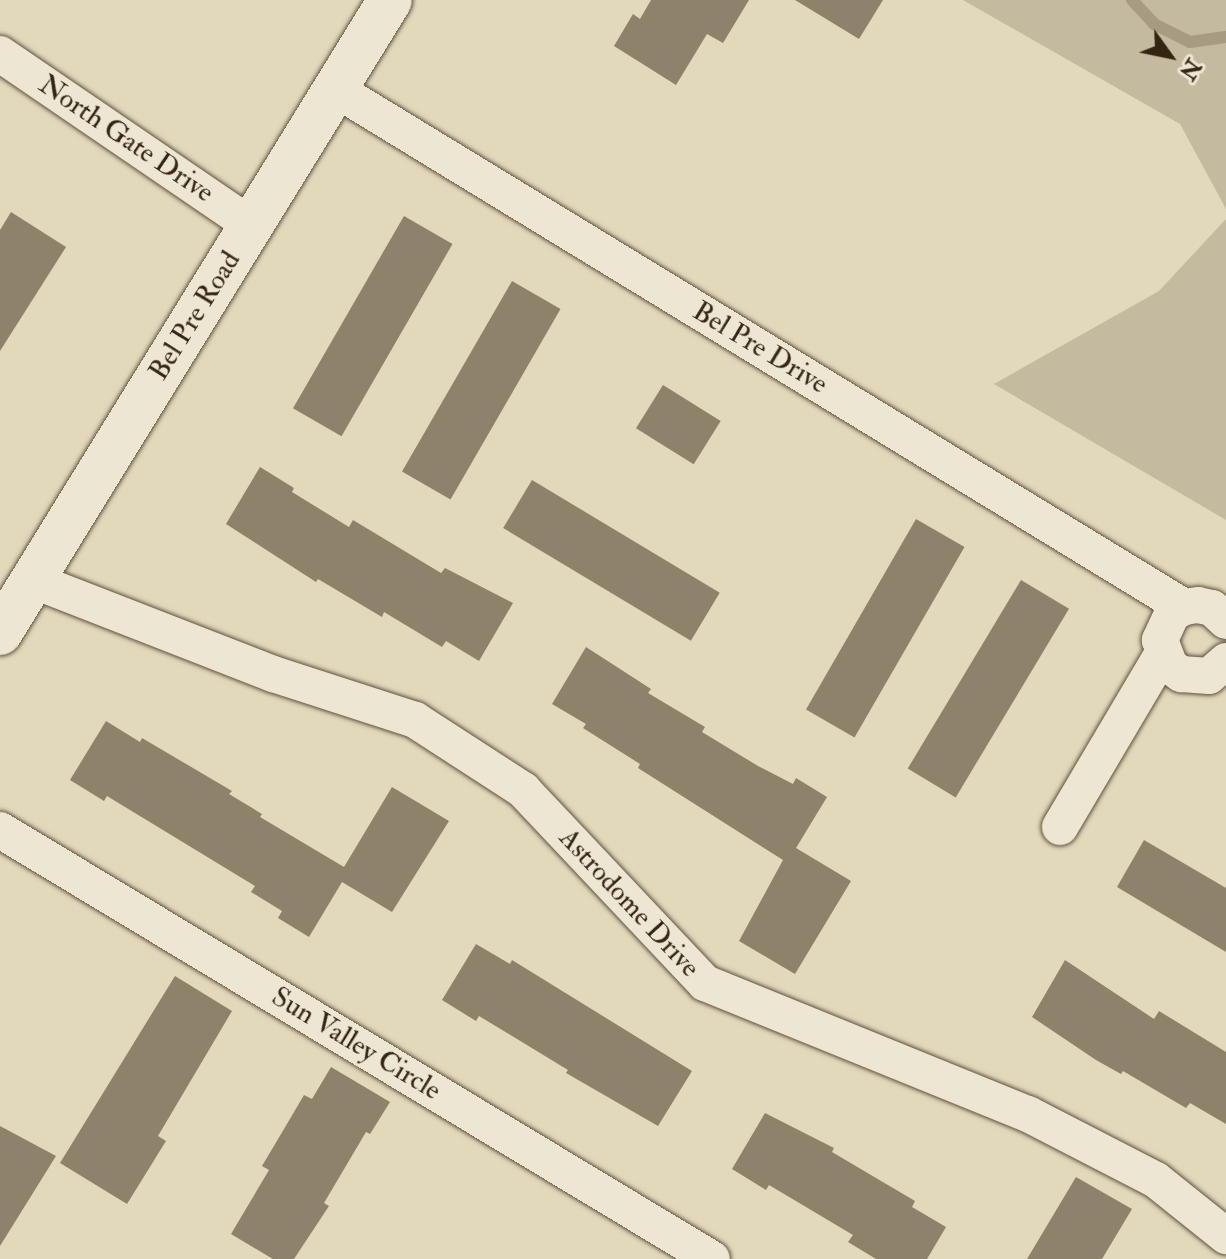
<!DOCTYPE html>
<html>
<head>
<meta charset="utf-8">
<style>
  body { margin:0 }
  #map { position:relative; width:1226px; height:1259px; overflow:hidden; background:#e2d8bc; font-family:"IM FELL Double Pica",serif }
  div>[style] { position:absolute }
  .green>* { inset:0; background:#c4ba9f }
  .stream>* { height:12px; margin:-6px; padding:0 6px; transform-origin:6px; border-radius:6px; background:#a79b82 }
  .building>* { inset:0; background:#8e826a; transform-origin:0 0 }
  .roads { filter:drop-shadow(0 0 2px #60523c) drop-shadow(0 0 2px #60523c) }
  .street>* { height:36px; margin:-18px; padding:0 18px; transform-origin:18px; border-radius:18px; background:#ece6d3 }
  .secondary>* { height:44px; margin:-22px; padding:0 22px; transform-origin:22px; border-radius:22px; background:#ece6d3 }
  span { translate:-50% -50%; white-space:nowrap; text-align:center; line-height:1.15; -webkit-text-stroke:6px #ece6d3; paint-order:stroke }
  .street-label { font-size:28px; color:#342511 }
  .north { position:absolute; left:1130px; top:16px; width:80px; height:80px; -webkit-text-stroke:6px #ece6d3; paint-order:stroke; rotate:123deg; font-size:22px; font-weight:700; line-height:32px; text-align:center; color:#342511 }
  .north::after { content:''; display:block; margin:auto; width:28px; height:36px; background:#342511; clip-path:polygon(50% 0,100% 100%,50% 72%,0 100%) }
</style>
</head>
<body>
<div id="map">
  <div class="green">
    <i style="clip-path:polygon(963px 0,1226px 0,1226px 209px,1180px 124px)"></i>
    <i style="clip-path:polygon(1226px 219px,1226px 520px,994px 384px,1159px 291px)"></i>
  </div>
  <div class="stream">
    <i style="left:1132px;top:0;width:33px;rotate:47deg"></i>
    <i style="left:1154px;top:24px;width:40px;rotate:26.6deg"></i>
    <i style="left:1190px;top:42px;width:36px;rotate:-8deg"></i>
  </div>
  <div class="building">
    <i style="clip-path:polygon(651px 0,749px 0,723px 43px,707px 34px,676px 85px,614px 46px,633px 14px,640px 19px)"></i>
    <i style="clip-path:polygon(795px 0,883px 0,859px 39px)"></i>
    <i style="clip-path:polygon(11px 212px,66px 247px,0 351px,0 230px)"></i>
    <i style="left:404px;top:216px;width:56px;height:222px;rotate:30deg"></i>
    <i style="left:512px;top:281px;width:56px;height:220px;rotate:30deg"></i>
    <i style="left:663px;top:385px;width:68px;height:51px;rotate:32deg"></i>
    <i style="clip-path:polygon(260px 467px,294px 488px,292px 492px,349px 527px,353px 520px,441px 573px,445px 568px,513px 603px,479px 661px,446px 641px,442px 647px,384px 612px,382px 617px,318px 579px,316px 582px,226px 524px)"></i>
    <i style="left:532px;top:480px;width:219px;height:56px;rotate:31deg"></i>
    <i style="left:916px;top:519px;width:56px;height:220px;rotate:30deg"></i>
    <i style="left:1021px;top:580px;width:56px;height:220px;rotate:31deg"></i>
    <i style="clip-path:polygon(586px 647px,651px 689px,648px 693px,705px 727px,702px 732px,758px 766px,793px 784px,796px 778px,827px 797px,796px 848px,851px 881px,795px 974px,739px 941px,783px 860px,638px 768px,640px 764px,583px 728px,586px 724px,552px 704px)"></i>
    <i style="clip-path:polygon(106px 721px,140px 742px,142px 738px,232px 791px,229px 794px,262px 814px,260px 817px,344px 867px,392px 787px,449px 821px,392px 912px,342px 882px,309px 937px,278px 918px,282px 911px,251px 892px,255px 886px,107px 796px,104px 801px,70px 780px)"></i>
    <i style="clip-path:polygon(1144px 840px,1226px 888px,1226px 952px,1117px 887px)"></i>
    <i style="clip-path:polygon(476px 944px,510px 964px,512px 960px,692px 1071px,658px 1126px,566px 1073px,568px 1070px,479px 1016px,476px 1021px,442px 1000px)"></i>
    <i style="clip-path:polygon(1065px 960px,1154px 1019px,1159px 1011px,1226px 1052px,1226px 1124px,1190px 1103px,1186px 1108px,1123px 1071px,1121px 1074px,1096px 1060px,1032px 1017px)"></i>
    <i style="clip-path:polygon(175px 976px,232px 1011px,158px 1136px,166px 1141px,127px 1204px,60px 1163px)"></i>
    <i style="clip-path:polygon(331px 1067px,390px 1102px,370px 1134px,366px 1132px,324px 1203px,329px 1206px,294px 1259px,273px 1259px,231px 1234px,269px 1170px,262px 1166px,284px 1129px,304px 1095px,312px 1099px)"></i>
    <i style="clip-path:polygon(765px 1113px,834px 1148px,832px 1152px,915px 1201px,912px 1207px,946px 1227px,927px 1259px,876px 1259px,848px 1242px,853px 1235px,769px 1185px,766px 1190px,732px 1169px)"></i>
    <i style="clip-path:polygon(0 1126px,56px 1156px,0 1246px)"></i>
    <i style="clip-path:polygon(1076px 1177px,1132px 1209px,1102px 1259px,1027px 1259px)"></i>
  </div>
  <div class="roads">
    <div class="street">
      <i style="left:0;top:54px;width:304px;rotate:34.3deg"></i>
      <i style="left:335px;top:89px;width:995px;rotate:31.39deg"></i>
      <i style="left:32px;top:580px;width:259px;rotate:21.3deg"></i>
      <i style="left:273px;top:674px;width:149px;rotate:17.9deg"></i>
      <i style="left:415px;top:720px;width:129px;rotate:32.9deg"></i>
      <i style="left:523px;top:790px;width:265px;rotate:46.7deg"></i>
      <i style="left:705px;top:983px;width:349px;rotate:22.1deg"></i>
      <i style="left:1028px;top:1114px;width:144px;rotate:27.3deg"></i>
      <i style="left:1156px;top:1180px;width:90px;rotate:38.7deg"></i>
      <i style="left:1226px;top:621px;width:19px;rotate:-137deg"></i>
      <i style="left:1212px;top:608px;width:14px;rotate:-168deg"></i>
      <i style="left:1198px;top:605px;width:14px;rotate:172deg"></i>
      <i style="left:1184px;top:607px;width:14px;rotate:150deg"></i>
      <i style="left:1172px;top:614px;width:29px;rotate:115deg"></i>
      <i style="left:1160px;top:640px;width:28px;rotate:69deg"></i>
      <i style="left:1170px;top:666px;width:14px;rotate:36deg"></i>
      <i style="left:1181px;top:674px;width:28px;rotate:4deg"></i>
      <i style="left:1209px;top:676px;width:23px;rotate:-41deg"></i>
      <i style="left:1060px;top:827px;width:202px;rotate:-59.4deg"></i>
      <i style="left:0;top:830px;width:831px;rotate:31.07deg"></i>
    </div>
    <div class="secondary">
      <i style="left:0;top:633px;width:743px;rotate:-58.36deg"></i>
    </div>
  </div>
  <div class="street-label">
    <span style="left:126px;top:139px;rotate:34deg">North Gate Drive</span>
    <span style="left:195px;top:316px;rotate:-58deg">Bel Pre Road</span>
    <span style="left:760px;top:348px;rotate:31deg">Bel Pre Drive</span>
    <span style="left:629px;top:903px;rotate:47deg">Astrodome Drive</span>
    <span style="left:356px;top:1044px;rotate:31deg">Sun Valley Circle</span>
  </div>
  <div class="north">N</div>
</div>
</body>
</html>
